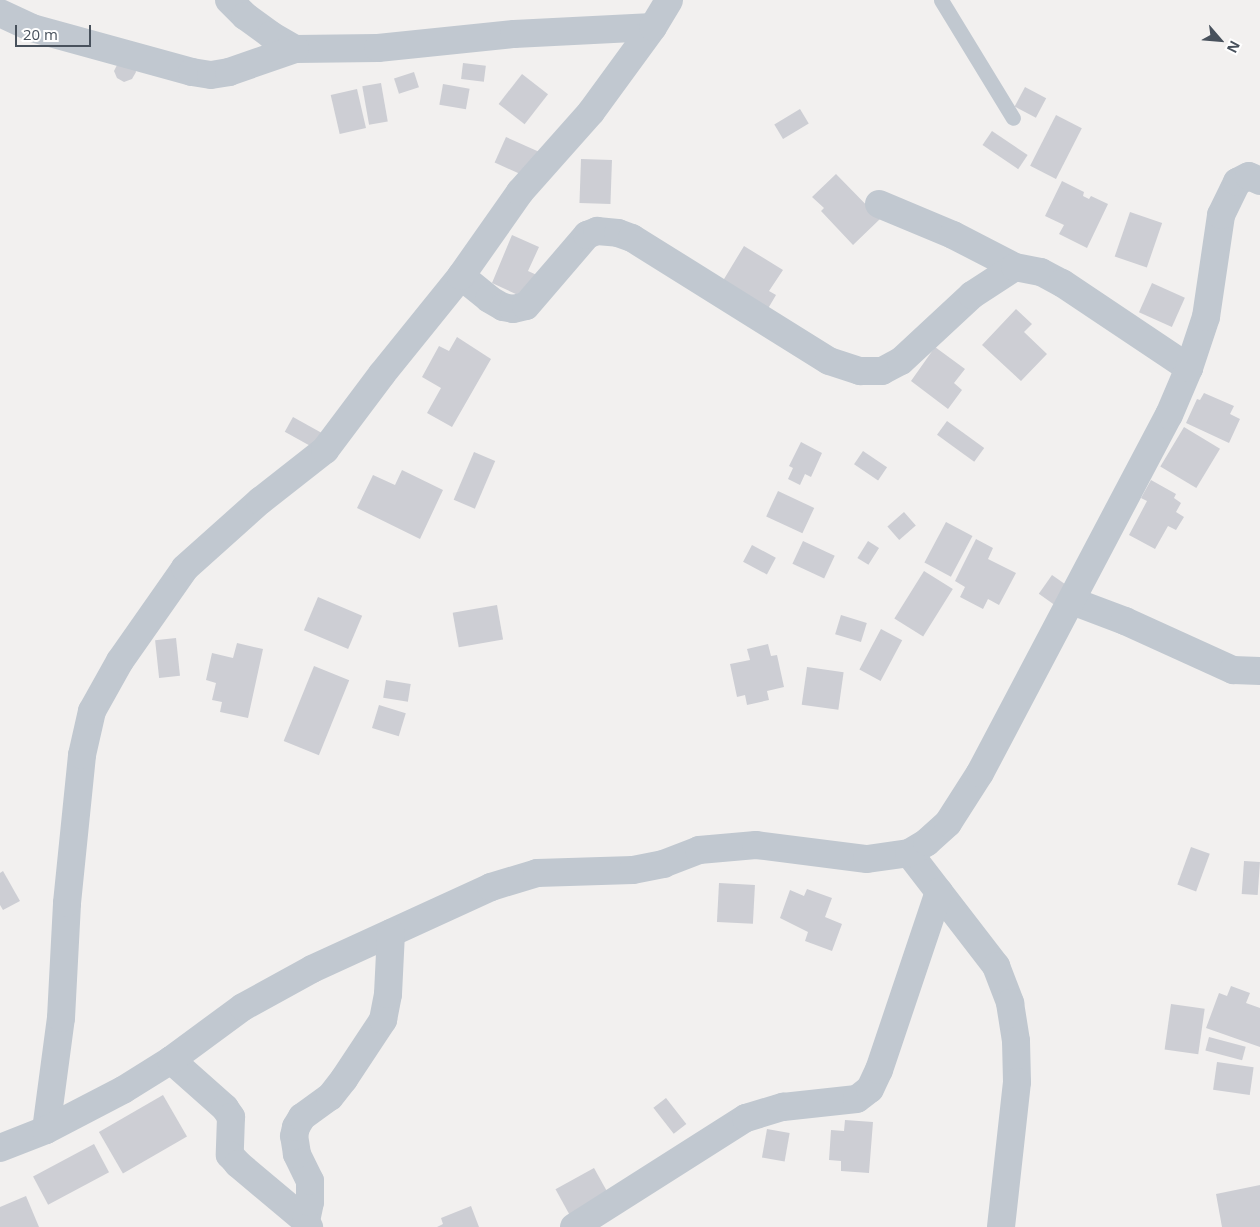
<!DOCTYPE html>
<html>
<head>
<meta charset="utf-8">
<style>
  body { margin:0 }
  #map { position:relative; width:1260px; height:1227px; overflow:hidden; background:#f2f0ef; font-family:"Open Sans",sans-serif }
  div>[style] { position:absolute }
  .building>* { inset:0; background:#cdced4; transform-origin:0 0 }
  .lane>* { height:15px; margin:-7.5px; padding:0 7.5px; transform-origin:7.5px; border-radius:7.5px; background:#c1c8d0 }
  .street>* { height:28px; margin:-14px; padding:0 14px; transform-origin:14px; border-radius:14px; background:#c1c8d0 }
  span { translate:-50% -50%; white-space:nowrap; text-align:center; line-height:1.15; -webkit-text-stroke:4.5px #fff; paint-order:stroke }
  .north { position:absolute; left:1195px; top:15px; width:50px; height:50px; -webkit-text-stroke:4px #fff; paint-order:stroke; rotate:117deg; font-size:14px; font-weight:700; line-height:20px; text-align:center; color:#48515c }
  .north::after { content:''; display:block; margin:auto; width:18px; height:22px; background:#48515c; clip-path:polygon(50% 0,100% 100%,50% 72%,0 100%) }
  .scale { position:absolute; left:15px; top:25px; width:76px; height:22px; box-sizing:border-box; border:2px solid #48515c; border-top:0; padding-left:6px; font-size:15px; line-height:18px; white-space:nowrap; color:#48515c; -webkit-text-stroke:4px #fff; paint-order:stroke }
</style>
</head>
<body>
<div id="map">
  <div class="building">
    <i style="clip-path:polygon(118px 63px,135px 68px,136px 72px,132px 79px,124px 82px,117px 78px,114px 71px)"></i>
    <i style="left:463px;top:63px;width:23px;height:16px;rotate:7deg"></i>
    <i style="left:414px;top:72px;width:16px;height:21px;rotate:72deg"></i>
    <i style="left:522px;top:74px;width:33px;height:38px;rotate:38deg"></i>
    <i style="left:381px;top:83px;width:39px;height:19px;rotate:80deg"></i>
    <i style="left:443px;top:84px;width:27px;height:21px;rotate:10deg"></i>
    <i style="left:1025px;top:87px;width:24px;height:22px;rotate:28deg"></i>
    <i style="left:357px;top:89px;width:40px;height:27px;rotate:77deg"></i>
    <i style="left:800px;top:109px;width:17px;height:30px;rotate:59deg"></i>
    <i style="left:1056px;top:115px;width:29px;height:57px;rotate:27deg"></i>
    <i style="left:992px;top:131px;width:43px;height:17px;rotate:34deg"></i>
    <i style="left:506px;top:137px;width:36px;height:28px;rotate:24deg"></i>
    <i style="left:581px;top:159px;width:31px;height:44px;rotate:2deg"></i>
    <i style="clip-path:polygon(836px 174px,880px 219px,853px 245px,821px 211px,824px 208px,812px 197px)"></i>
    <i style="clip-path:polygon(1062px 181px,1084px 192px,1083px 196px,1089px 199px,1091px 196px,1108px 204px,1087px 248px,1059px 234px,1064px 225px,1045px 216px)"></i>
    <i style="left:1130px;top:212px;width:34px;height:47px;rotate:19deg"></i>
    <i style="clip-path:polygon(512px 235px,539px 247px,528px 271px,539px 276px,530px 296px,520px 292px,518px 295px,492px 283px)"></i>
    <i style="clip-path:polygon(744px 246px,783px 270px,769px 291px,776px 295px,766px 312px,721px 284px)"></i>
    <i style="left:1152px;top:283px;width:36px;height:32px;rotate:24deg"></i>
    <i style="clip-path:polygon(1016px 309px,1032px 324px,1024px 332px,1047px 354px,1021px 381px,982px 345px)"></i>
    <i style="clip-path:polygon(457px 337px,491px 359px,452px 427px,427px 413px,441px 388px,422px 377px,439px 346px,449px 351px)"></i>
    <i style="clip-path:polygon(935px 347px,965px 369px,954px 383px,962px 390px,948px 409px,911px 381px)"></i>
    <i style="clip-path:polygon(1204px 393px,1234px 406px,1230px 414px,1240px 419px,1229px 443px,1186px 423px,1197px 399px,1200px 400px)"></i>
    <i style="left:293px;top:417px;width:35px;height:17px;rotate:29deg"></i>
    <i style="left:947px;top:421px;width:46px;height:17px;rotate:36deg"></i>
    <i style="left:1184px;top:427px;width:42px;height:46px;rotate:31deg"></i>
    <i style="clip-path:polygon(801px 442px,822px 453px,811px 477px,805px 474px,800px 485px,788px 479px,793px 468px,789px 466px)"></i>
    <i style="left:863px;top:451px;width:29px;height:16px;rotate:34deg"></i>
    <i style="left:474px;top:452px;width:23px;height:52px;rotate:23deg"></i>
    <i style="clip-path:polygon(402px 470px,443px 490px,420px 539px,357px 508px,373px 475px,395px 485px)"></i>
    <i style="clip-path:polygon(1151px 480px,1176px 494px,1174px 498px,1181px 503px,1176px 512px,1184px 517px,1176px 530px,1168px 526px,1155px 549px,1129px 535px,1147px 501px,1141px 498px)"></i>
    <i style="left:778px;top:491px;width:40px;height:28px;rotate:25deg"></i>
    <i style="left:904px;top:512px;width:18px;height:22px;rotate:49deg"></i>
    <i style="left:946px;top:522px;width:30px;height:46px;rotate:28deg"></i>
    <i style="clip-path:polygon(976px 539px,993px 548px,988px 559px,1016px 573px,999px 605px,988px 599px,983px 609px,960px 597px,965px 587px,955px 581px)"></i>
    <i style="left:803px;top:541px;width:35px;height:25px;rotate:25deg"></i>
    <i style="left:868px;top:541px;width:13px;height:20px;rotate:32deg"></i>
    <i style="left:752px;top:545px;width:27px;height:19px;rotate:28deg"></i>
    <i style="left:924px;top:571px;width:34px;height:56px;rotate:32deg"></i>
    <i style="left:1052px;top:575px;width:21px;height:23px;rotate:35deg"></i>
    <i style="left:318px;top:597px;width:48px;height:36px;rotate:23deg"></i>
    <i style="left:497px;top:605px;width:35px;height:45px;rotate:80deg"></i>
    <i style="left:841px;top:615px;width:27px;height:20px;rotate:17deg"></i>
    <i style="left:881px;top:629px;width:24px;height:46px;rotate:28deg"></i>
    <i style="left:176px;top:638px;width:38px;height:21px;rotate:84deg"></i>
    <i style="clip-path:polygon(237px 643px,263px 649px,248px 718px,220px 712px,222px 702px,212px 700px,216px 683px,206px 680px,212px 653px,233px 658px)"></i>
    <i style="clip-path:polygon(768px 644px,771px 656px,777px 655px,784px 687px,767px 691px,769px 700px,747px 705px,745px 695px,737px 697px,730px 664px,750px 660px,747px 649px)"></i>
    <i style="left:314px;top:666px;width:38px;height:81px;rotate:22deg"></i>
    <i style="left:807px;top:667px;width:37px;height:38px;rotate:8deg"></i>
    <i style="left:386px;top:680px;width:25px;height:18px;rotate:9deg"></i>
    <i style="left:379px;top:705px;width:28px;height:24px;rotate:17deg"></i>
    <i style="left:1191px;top:847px;width:20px;height:40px;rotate:20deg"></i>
    <i style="left:1244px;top:861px;width:16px;height:33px;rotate:4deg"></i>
    <i style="clip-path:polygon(3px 871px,20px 901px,3px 910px,0 905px,0 873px)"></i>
    <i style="left:719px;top:883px;width:36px;height:39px;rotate:3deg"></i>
    <i style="clip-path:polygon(807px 889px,832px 898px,825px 917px,842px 924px,832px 951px,805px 941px,808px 932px,780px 918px,790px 890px,804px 896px)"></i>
    <i style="clip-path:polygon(1231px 986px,1250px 993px,1246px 1003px,1260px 1008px,1260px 1047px,1206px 1028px,1219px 993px,1227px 996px)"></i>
    <i style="left:1171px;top:1004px;width:34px;height:46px;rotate:8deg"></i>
    <i style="left:1209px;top:1037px;width:38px;height:14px;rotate:15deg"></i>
    <i style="left:1217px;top:1062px;width:37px;height:28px;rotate:8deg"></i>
    <i style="left:163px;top:1095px;width:48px;height:74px;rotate:60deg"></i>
    <i style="left:666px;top:1098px;width:33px;height:16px;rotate:52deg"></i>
    <i style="clip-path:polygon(845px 1120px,873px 1122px,869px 1173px,841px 1171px,841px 1161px,829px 1160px,831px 1130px,844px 1131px)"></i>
    <i style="left:767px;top:1129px;width:23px;height:29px;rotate:10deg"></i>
    <i style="left:94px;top:1144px;width:32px;height:69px;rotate:62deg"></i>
    <i style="left:594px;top:1168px;width:31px;height:44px;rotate:61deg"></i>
    <i style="clip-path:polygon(1260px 1185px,1260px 1227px,1222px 1227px,1216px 1194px)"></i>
    <i style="clip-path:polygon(26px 1196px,39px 1227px,0 1227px,0 1207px)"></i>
    <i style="clip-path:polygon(471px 1206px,479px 1227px,437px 1227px,443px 1224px,441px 1218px)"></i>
  </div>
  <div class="lane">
    <i style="left:941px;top:0;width:138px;rotate:58.6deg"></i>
  </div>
  <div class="street">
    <i style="left:229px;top:0;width:23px;rotate:45deg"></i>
    <i style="left:245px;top:16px;width:32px;rotate:36deg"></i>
    <i style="left:271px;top:35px;width:28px;rotate:30deg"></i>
    <i style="left:295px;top:49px;width:83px;rotate:-0.7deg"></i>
    <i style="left:378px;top:48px;width:137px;rotate:-5.9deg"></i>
    <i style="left:514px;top:34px;width:139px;rotate:-2.9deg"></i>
    <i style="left:0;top:13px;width:35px;rotate:25deg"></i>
    <i style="left:32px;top:28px;width:166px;rotate:15.4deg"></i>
    <i style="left:192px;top:72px;width:19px;rotate:9deg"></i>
    <i style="left:211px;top:75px;width:18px;rotate:-9deg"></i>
    <i style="left:229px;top:72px;width:70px;rotate:-19.2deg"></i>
    <i style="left:879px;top:204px;width:80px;rotate:22.7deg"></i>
    <i style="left:953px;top:235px;width:70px;rotate:27.3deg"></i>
    <i style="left:461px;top:276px;width:36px;rotate:39deg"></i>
    <i style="left:489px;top:299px;width:16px;rotate:30deg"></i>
    <i style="left:503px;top:307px;width:10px;rotate:11deg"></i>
    <i style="left:513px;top:309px;width:13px;rotate:-13deg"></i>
    <i style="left:526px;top:306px;width:94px;rotate:-49.3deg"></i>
    <i style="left:587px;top:235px;width:11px;rotate:-22deg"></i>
    <i style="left:597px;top:231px;width:21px;rotate:5deg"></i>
    <i style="left:618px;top:233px;width:15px;rotate:20deg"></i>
    <i style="left:632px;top:238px;width:232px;rotate:32deg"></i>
    <i style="left:829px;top:361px;width:33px;rotate:18deg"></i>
    <i style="left:860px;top:371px;width:22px"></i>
    <i style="left:882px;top:371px;width:21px;rotate:-28deg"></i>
    <i style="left:901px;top:361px;width:97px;rotate:-42.9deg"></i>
    <i style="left:972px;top:295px;width:51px;rotate:-33.1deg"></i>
    <i style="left:1015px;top:267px;width:26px;rotate:11deg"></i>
    <i style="left:1041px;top:272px;width:24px;rotate:28deg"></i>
    <i style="left:1062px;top:283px;width:153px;rotate:33.8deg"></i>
    <i style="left:1072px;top:601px;width:57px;rotate:20.7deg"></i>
    <i style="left:1125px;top:621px;width:119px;rotate:24.4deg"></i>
    <i style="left:1233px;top:670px;width:27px;rotate:2deg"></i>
    <i style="left:909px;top:853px;width:143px;rotate:52.4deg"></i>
    <i style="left:996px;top:966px;width:40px;rotate:69deg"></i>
    <i style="left:1010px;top:1003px;width:38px;rotate:81deg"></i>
    <i style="left:1016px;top:1041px;width:41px;rotate:88.6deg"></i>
    <i style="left:1017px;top:1082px;width:146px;rotate:96.3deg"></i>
    <i style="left:171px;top:1060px;width:72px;rotate:41.6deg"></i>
    <i style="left:225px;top:1108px;width:11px;rotate:56deg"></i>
    <i style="left:231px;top:1117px;width:38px;rotate:92deg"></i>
    <i style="left:230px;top:1155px;width:12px;rotate:48deg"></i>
    <i style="left:238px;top:1164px;width:89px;rotate:40deg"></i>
    <i style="left:306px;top:1221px;width:7px;rotate:63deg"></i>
    <i style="left:46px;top:1130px;width:113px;rotate:-82.4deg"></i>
    <i style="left:61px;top:1018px;width:115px;rotate:-87deg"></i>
    <i style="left:67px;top:903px;width:149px;rotate:-84.2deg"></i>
    <i style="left:82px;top:755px;width:45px;rotate:-77.2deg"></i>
    <i style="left:92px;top:711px;width:57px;rotate:-60.8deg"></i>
    <i style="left:120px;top:661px;width:113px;rotate:-55deg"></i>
    <i style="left:185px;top:568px;width:101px;rotate:-41.8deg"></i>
    <i style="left:260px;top:501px;width:83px;rotate:-38.1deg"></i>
    <i style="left:325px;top:450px;width:95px;rotate:-53.1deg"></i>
    <i style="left:382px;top:374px;width:126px;rotate:-51.1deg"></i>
    <i style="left:461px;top:276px;width:103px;rotate:-54.9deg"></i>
    <i style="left:520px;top:192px;width:107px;rotate:-48.4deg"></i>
    <i style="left:591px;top:112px;width:105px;rotate:-53.9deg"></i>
    <i style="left:653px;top:27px;width:31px;rotate:-59deg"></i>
    <i style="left:0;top:1148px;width:49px;rotate:-21.4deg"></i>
    <i style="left:46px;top:1130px;width:87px;rotate:-27.5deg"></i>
    <i style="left:123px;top:1090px;width:57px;rotate:-32deg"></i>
    <i style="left:171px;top:1060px;width:89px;rotate:-36.4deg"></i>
    <i style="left:243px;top:1007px;width:79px;rotate:-28.8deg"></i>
    <i style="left:312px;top:969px;width:197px;rotate:-24.6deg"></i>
    <i style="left:491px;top:887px;width:48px;rotate:-16.9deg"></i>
    <i style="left:537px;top:873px;width:96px;rotate:-1.8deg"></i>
    <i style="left:633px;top:870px;width:31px;rotate:-11deg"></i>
    <i style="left:663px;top:864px;width:39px;rotate:-21deg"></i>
    <i style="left:699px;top:850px;width:57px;rotate:-5deg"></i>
    <i style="left:756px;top:845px;width:112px;rotate:7.2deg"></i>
    <i style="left:867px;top:859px;width:42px;rotate:-8.1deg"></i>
    <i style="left:909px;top:853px;width:21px;rotate:-31deg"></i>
    <i style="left:927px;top:842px;width:28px;rotate:-42deg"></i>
    <i style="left:948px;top:823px;width:59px;rotate:-57.4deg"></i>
    <i style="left:980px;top:773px;width:405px;rotate:-62.2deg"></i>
    <i style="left:1169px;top:415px;width:51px;rotate:-66.9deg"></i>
    <i style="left:1189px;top:368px;width:54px;rotate:-71.6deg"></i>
    <i style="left:1206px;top:317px;width:103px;rotate:-81.6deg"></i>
    <i style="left:1221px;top:215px;width:37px;rotate:-64deg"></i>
    <i style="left:1237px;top:182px;width:13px;rotate:-27deg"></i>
    <i style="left:1249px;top:176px;width:12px;rotate:24deg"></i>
    <i style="left:306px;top:1221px;width:19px;rotate:-78deg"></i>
    <i style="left:310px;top:1202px;width:21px;rotate:-90deg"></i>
    <i style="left:310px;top:1181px;width:30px;rotate:-116deg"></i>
    <i style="left:297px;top:1154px;width:18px;rotate:-99deg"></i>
    <i style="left:294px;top:1136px;width:9px;rotate:-77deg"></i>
    <i style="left:296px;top:1127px;width:12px;rotate:-59deg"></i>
    <i style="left:302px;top:1117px;width:34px;rotate:-36deg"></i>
    <i style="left:330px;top:1097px;width:23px;rotate:-52deg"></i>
    <i style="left:344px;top:1079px;width:71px;rotate:-56.5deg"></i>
    <i style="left:383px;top:1020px;width:26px;rotate:-79deg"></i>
    <i style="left:388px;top:994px;width:61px;rotate:-87.2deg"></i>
    <i style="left:574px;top:1227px;width:204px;rotate:-32.4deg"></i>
    <i style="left:746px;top:1118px;width:39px;rotate:-17deg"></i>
    <i style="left:783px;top:1107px;width:74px;rotate:-6.2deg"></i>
    <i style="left:857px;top:1099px;width:16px;rotate:-38deg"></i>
    <i style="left:870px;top:1089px;width:21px;rotate:-65deg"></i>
    <i style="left:879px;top:1070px;width:188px;rotate:-71.4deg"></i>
  </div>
  <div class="north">N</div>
  <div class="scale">20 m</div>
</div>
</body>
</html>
